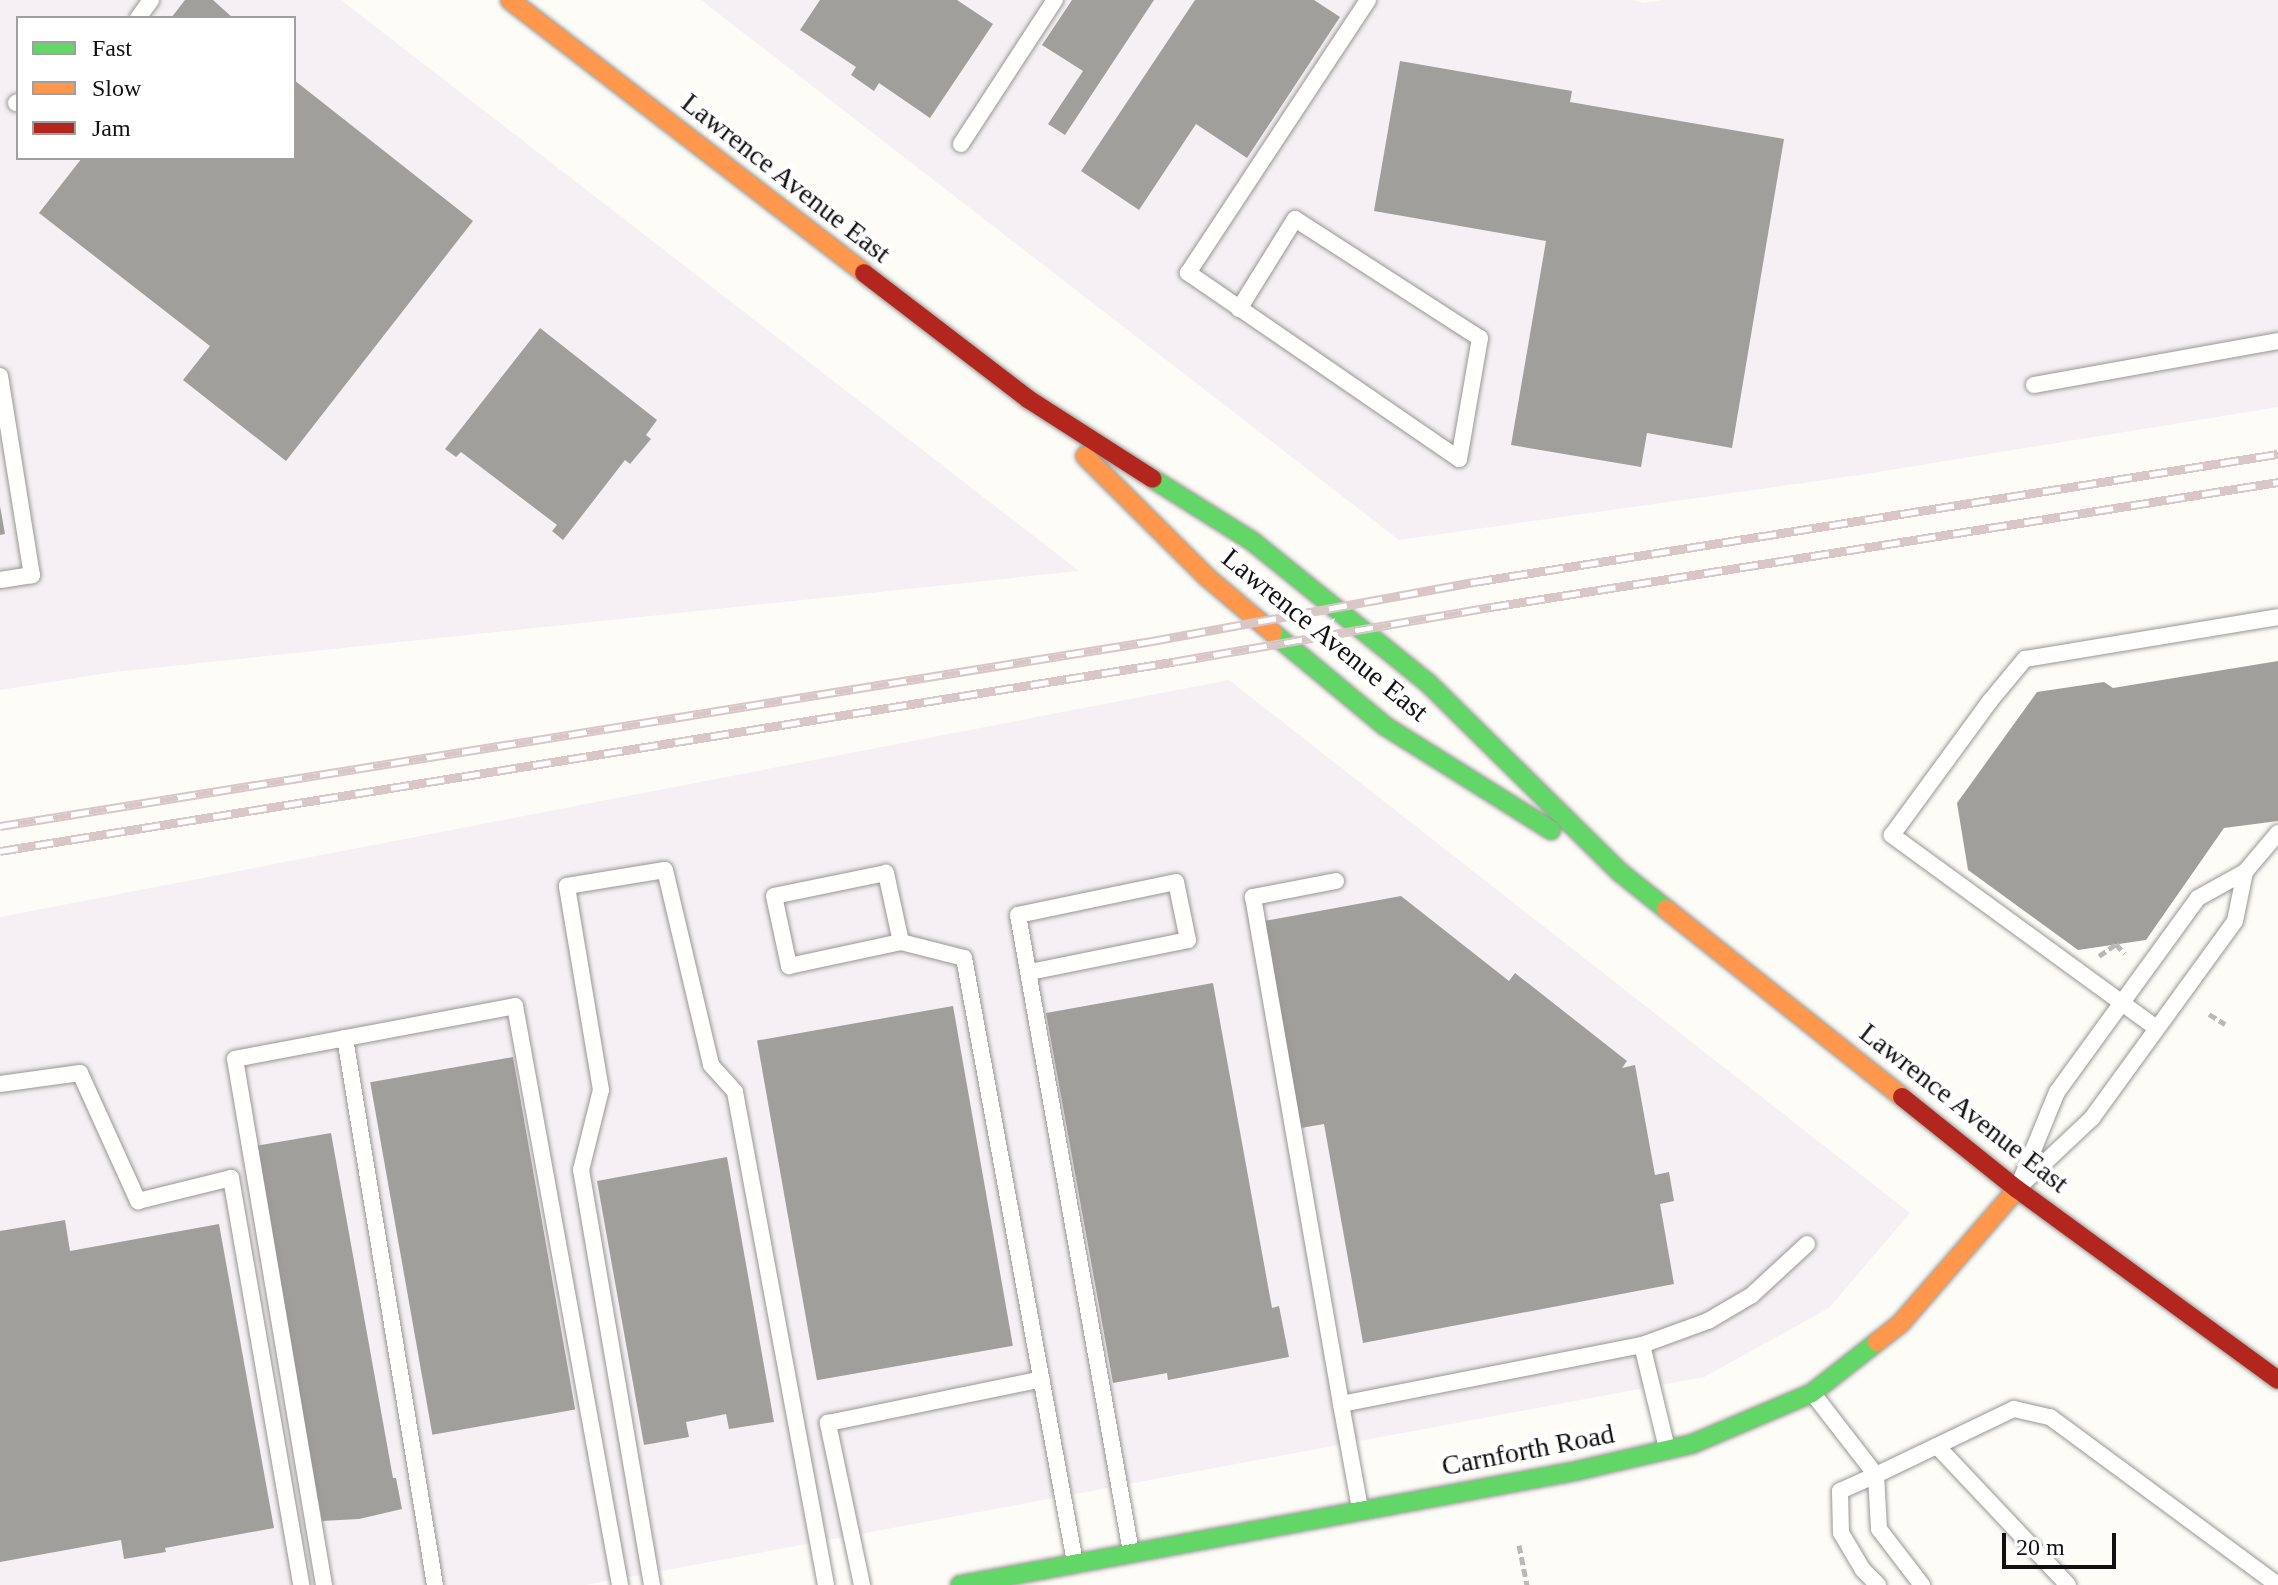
<!DOCTYPE html>
<html>
<head>
<meta charset="utf-8">
<style>
  body { margin:0 }
  #map { position:relative; width:2278px; height:1585px; overflow:hidden; background:#fdfcf7; font-family:Georgia,serif }
  div>[style] { position:absolute }
  .industrial>* { inset:0; background:#f5f0f3 }
  .building>* { inset:0; background:#a19f9c; transform-origin:0 0 }
  .path>* { height:5px; margin-top:-2.5px; transform-origin:0; background:repeating-linear-gradient(90deg,#b9b9b8 0 8px,transparent 0 12px) }
  .roads { filter:drop-shadow(0 0 2px #979795) drop-shadow(0 0 2px #979795) }
  .lane>* { height:16px; margin:-8px; padding:0 8px; transform-origin:8px; border-radius:8px; background:#fffffe }
  .fast>* { height:18px; margin:-9px; padding:0 9px; transform-origin:9px; border-radius:9px; background:#63d668 }
  .slow>* { height:18px; margin:-9px; padding:0 9px; transform-origin:9px; border-radius:9px; background:#ff974d }
  .jam>* { height:18px; margin:-9px; padding:0 9px; transform-origin:9px; border-radius:9px; background:#b3261e }
  .rail>* { height:9px; margin-top:-4.5px; transform-origin:0; background:repeating-linear-gradient(90deg,#fff 0 18px,#d9c6c7 0 36px); box-sizing:border-box; border-block:2px solid #d9c6c7 }
  span { translate:-50% -50%; white-space:nowrap; text-align:center; line-height:1.15; -webkit-text-stroke:8px #fff; paint-order:stroke }
  .street-label { font-size:28px; color:#111 }
  .legend { position:absolute; left:16px; top:16px; width:280px; height:144px; box-sizing:border-box; background:#fff; border:2px solid #a0a0a0; margin:0; padding:10px 14px; list-style:none; font-size:24px; color:#111 }
  .legend li { display:flex; align-items:center; gap:16px; height:40px }
  .legend b { width:40px; border:2px solid #a0a0a0 }
  .scale { position:absolute; left:2002px; top:1533px; width:114px; height:36px; box-sizing:border-box; border:4px solid #111; border-top:0; padding-left:10px; font-size:24px; line-height:28px; white-space:nowrap; color:#111; -webkit-text-stroke:6px #fff; paint-order:stroke }
</style>
</head>
<body>
<div id="map">
  <div class="industrial">
    <i style="clip-path:polygon(evenodd,0 0,341px 0,1079px 571px,114px 672px,0 690px,0 0,18px 18px,294px 18px,294px 158px,18px 158px,18px 18px)"></i>
    <i style="clip-path:polygon(701px 0,1635px 0,1643px 3px,1663px 0,2278px 0,2278px 407px,1859px 475px,1399px 540px)"></i>
    <i style="clip-path:polygon(1229px 680px,1910px 1213px,1829px 1308px,1704px 1377px,586px 1585px,0 1585px,0 917px)"></i>
  </div>
  <div class="building">
    <i style="clip-path:polygon(185px 0,213px 0,233px 18px,171px 18px)"></i>
    <i style="clip-path:polygon(820px 0,957px 0,993px 24px,930px 118px,879px 83px,874px 91px,851px 75px,856px 67px,800px 30px)"></i>
    <i style="clip-path:polygon(1072px 0,1154px 0,1065px 135px,1048px 124px,1083px 71px,1042px 45px)"></i>
    <i style="clip-path:polygon(1195px 0,1314px 0,1340px 17px,1247px 158px,1196px 124px,1139px 210px,1081px 171px)"></i>
    <i style="clip-path:polygon(1400px 61px,1572px 91px,1570px 102px,1784px 139px,1732px 448px,1647px 433px,1641px 467px,1511px 445px,1546px 241px,1374px 211px)"></i>
    <i style="clip-path:polygon(294px 80px,473px 221px,286px 461px,183px 380px,210px 346px,39px 213px,82px 158px,294px 158px)"></i>
    <i style="clip-path:polygon(540px 328px,657px 420px,646px 435px,651px 439px,630px 464px,625px 460px,563px 540px,552px 531px,557px 525px,461px 452px,456px 457px,445px 449px)"></i>
    <i style="clip-path:polygon(0 506px,5px 534px,0 535px)"></i>
    <i style="clip-path:polygon(2278px 661px,2278px 821px,2224px 828px,2146px 940px,2078px 950px,1968px 870px,1957px 803px,2037px 692px,2104px 682px,2113px 688px)"></i>
    <i style="clip-path:polygon(1401px 896px,1509px 981px,1515px 973px,1627px 1061px,1622px 1068px,1635px 1065px,1655px 1175px,1669px 1172px,1674px 1201px,1660px 1204px,1674px 1284px,1363px 1343px,1324px 1124px,1301px 1128px,1264px 921px)"></i>
    <i style="clip-path:polygon(1213px 983px,1272px 1308px,1279px 1306px,1289px 1357px,1168px 1380px,1167px 1373px,1113px 1383px,1046px 1013px)"></i>
    <i style="left:953px;top:1006px;width:345px;height:199px;rotate:80deg"></i>
    <i style="left:513px;top:1057px;width:358px;height:145px;rotate:80deg"></i>
    <i style="clip-path:polygon(331px 1133px,393px 1478px,396px 1478px,402px 1509px,359px 1519px,322px 1521px,255px 1146px)"></i>
    <i style="clip-path:polygon(727px 1157px,774px 1422px,729px 1429px,726px 1414px,686px 1422px,689px 1437px,644px 1445px,597px 1181px)"></i>
    <i style="clip-path:polygon(65px 1220px,70px 1251px,219px 1224px,274px 1528px,165px 1548px,166px 1552px,124px 1559px,121px 1540px,0 1562px,0 1231px)"></i>
  </div>
  <div class="path">
    <i style="left:2099px;top:956px;width:21px;rotate:-35deg"></i>
    <i style="left:2116px;top:944px;width:13px;rotate:48deg"></i>
    <i style="left:2209px;top:1014px;width:19px;rotate:32deg"></i>
    <i style="left:1519px;top:1545px;width:41px;rotate:78.7deg"></i>
  </div>
  <div class="roads">
    <div class="lane">
      <i style="left:138px;top:18px;width:22px;rotate:-54deg"></i>
      <i style="left:16px;top:103px;width:2px;rotate:-27deg"></i>
      <i style="left:961px;top:144px;width:172px;rotate:-56.9deg"></i>
      <i style="left:1239px;top:309px;width:106px;rotate:-58.1deg"></i>
      <i style="left:1295px;top:219px;width:220px;rotate:32.8deg"></i>
      <i style="left:1480px;top:338px;width:123px;rotate:99.8deg"></i>
      <i style="left:1459px;top:459px;width:329px;rotate:-145.5deg"></i>
      <i style="left:1188px;top:273px;width:327px;rotate:-56.6deg"></i>
      <i style="left:0;top:376px;width:202px;rotate:80.9deg"></i>
      <i style="left:32px;top:575px;width:32px;rotate:171deg"></i>
      <i style="left:2034px;top:385px;width:248px;rotate:-10.2deg"></i>
      <i style="left:1336px;top:881px;width:85px;rotate:169.1deg"></i>
      <i style="left:1253px;top:897px;width:515px;rotate:80.15deg"></i>
      <i style="left:1341px;top:1404px;width:307px;rotate:-11.1deg"></i>
      <i style="left:1642px;top:1345px;width:106px;rotate:76.4deg"></i>
      <i style="left:901px;top:942px;width:71px;rotate:-102.3deg"></i>
      <i style="left:886px;top:873px;width:114px;rotate:168.4deg"></i>
      <i style="left:774px;top:896px;width:72px;rotate:77.9deg"></i>
      <i style="left:789px;top:966px;width:115px;rotate:-12.1deg"></i>
      <i style="left:901px;top:942px;width:65px;rotate:14.3deg"></i>
      <i style="left:964px;top:958px;width:614px;rotate:79.59deg"></i>
      <i style="left:1030px;top:972px;width:161px;rotate:-11.4deg"></i>
      <i style="left:1188px;top:940px;width:59px;rotate:-101.7deg"></i>
      <i style="left:1176px;top:882px;width:161px;rotate:168.2deg"></i>
      <i style="left:1018px;top:915px;width:647px;rotate:79.94deg"></i>
      <i style="left:2155px;top:1027px;width:326px;rotate:-143.9deg"></i>
      <i style="left:1892px;top:835px;width:166px;rotate:-53.8deg"></i>
      <i style="left:1990px;top:701px;width:55px;rotate:-50.2deg"></i>
      <i style="left:2025px;top:659px;width:256px;rotate:-9.4deg"></i>
      <i style="left:345px;top:1038px;width:554px;rotate:80.66deg"></i>
      <i style="left:0;top:1084px;width:81px;rotate:-7.8deg"></i>
      <i style="left:80px;top:1073px;width:141px;rotate:65.6deg"></i>
      <i style="left:138px;top:1201px;width:96px;rotate:-13.9deg"></i>
      <i style="left:231px;top:1178px;width:413px;rotate:80.2deg"></i>
      <i style="left:2021px;top:1185px;width:98px;rotate:-43.3deg"></i>
      <i style="left:2092px;top:1118px;width:243px;rotate:-54deg"></i>
      <i style="left:2235px;top:921px;width:50px;rotate:-78.5deg"></i>
      <i style="left:2018px;top:1187px;width:103px;rotate:-67.7deg"></i>
      <i style="left:2057px;top:1092px;width:240px;rotate:-54deg"></i>
      <i style="left:2198px;top:898px;width:54px;rotate:-29deg"></i>
      <i style="left:2245px;top:872px;width:51px;rotate:-49.8deg"></i>
      <i style="left:1642px;top:1345px;width:70px;rotate:-20deg"></i>
      <i style="left:1708px;top:1321px;width:51px;rotate:-30.6deg"></i>
      <i style="left:1752px;top:1295px;width:75px;rotate:-42.8deg"></i>
      <i style="left:1814px;top:1395px;width:101px;rotate:52.2deg"></i>
      <i style="left:1876px;top:1475px;width:153px;rotate:-25.6deg"></i>
      <i style="left:2014px;top:1409px;width:37px;rotate:13deg"></i>
      <i style="left:2050px;top:1417px;width:283px;rotate:36.4deg"></i>
      <i style="left:1341px;top:1404px;width:107px;rotate:79.7deg"></i>
      <i style="left:1937px;top:1446px;width:191px;rotate:46.7deg"></i>
      <i style="left:324px;top:1585px;width:533px;rotate:-99.6deg"></i>
      <i style="left:235px;top:1059px;width:285px;rotate:-10.7deg"></i>
      <i style="left:515px;top:1006px;width:588px;rotate:79.72deg"></i>
      <i style="left:652px;top:1585px;width:421px;rotate:-99.7deg"></i>
      <i style="left:581px;top:1170px;width:82px;rotate:-76deg"></i>
      <i style="left:601px;top:1090px;width:207px;rotate:-99.5deg"></i>
      <i style="left:567px;top:886px;width:99px;rotate:-9.3deg"></i>
      <i style="left:665px;top:870px;width:200px;rotate:76.7deg"></i>
      <i style="left:711px;top:1065px;width:36px;rotate:48deg"></i>
      <i style="left:735px;top:1092px;width:501px;rotate:79.54deg"></i>
      <i style="left:862px;top:1585px;width:166px;rotate:-101.9deg"></i>
      <i style="left:828px;top:1423px;width:218px;rotate:-11.6deg"></i>
      <i style="left:1878px;top:1585px;width:21px;rotate:-135deg"></i>
      <i style="left:1863px;top:1570px;width:43px;rotate:-120.7deg"></i>
      <i style="left:1841px;top:1533px;width:42px;rotate:-91.4deg"></i>
      <i style="left:1840px;top:1491px;width:39px;rotate:-24deg"></i>
      <i style="left:1876px;top:1475px;width:54px;rotate:86.8deg"></i>
      <i style="left:1879px;top:1529px;width:71px;rotate:52.5deg"></i>
    </div>
    <div class="fast">
      <i style="left:1153px;top:479px;width:117px;rotate:32.1deg"></i>
      <i style="left:1252px;top:541px;width:225px;rotate:38.9deg"></i>
      <i style="left:1427px;top:682px;width:272px;rotate:44.6deg"></i>
      <i style="left:1621px;top:873px;width:58px;rotate:38.7deg"></i>
      <i style="left:1273px;top:633px;width:146px;rotate:39.7deg"></i>
      <i style="left:1385px;top:726px;width:196px;rotate:32.1deg"></i>
      <i style="left:960px;top:1585px;width:626px;rotate:-10.48deg"></i>
      <i style="left:1576px;top:1471px;width:119px;rotate:-13.1deg"></i>
      <i style="left:1692px;top:1444px;width:130px;rotate:-23deg"></i>
      <i style="left:1812px;top:1393px;width:83px;rotate:-38.1deg"></i>
    </div>
    <div class="slow">
      <i style="left:510px;top:0;width:447px;rotate:37.6deg"></i>
      <i style="left:1085px;top:456px;width:173px;rotate:44.8deg"></i>
      <i style="left:1208px;top:578px;width:85px;rotate:40.2deg"></i>
      <i style="left:1666px;top:909px;width:302px;rotate:38.5deg"></i>
      <i style="left:1877px;top:1342px;width:31px;rotate:-38deg"></i>
      <i style="left:1901px;top:1323px;width:177px;rotate:-49.1deg"></i>
    </div>
    <div class="jam">
      <i style="left:864px;top:273px;width:207px;rotate:37.5deg"></i>
      <i style="left:1028px;top:399px;width:148px;rotate:32.6deg"></i>
      <i style="left:1902px;top:1097px;width:147px;rotate:38.7deg"></i>
      <i style="left:2017px;top:1189px;width:323px;rotate:36.2deg"></i>
    </div>
  </div>
  <div class="rail">
    <i style="left:0;top:826px;width:1167px;rotate:-9.12deg"></i>
    <i style="left:1152px;top:641px;width:327px;rotate:-10.4deg"></i>
    <i style="left:1474px;top:582px;width:814px;rotate:-9.05deg"></i>
    <i style="left:0;top:851px;width:1193px;rotate:-9.16deg"></i>
    <i style="left:1178px;top:661px;width:318px;rotate:-9.8deg"></i>
    <i style="left:1491px;top:607px;width:797px;rotate:-9.02deg"></i>
  </div>
  <div class="street-label">
    <span style="left:786px;top:178px;rotate:38deg">Lawrence Avenue East</span>
    <span style="left:1325px;top:635px;rotate:39deg">Lawrence Avenue East</span>
    <span style="left:1964px;top:1108px;rotate:38deg">Lawrence Avenue East</span>
    <span style="left:1528px;top:1450px;rotate:-11deg">Carnforth Road</span>
  </div>
  <ul class="legend">
  <li><b style="height:10px;background:#63d668"></b>Fast</li>
  <li><b style="height:10px;background:#ff974d"></b>Slow</li>
  <li><b style="height:10px;background:#b3261e"></b>Jam</li>
  </ul>
  <div class="scale">20 m</div>
</div>
</body>
</html>
